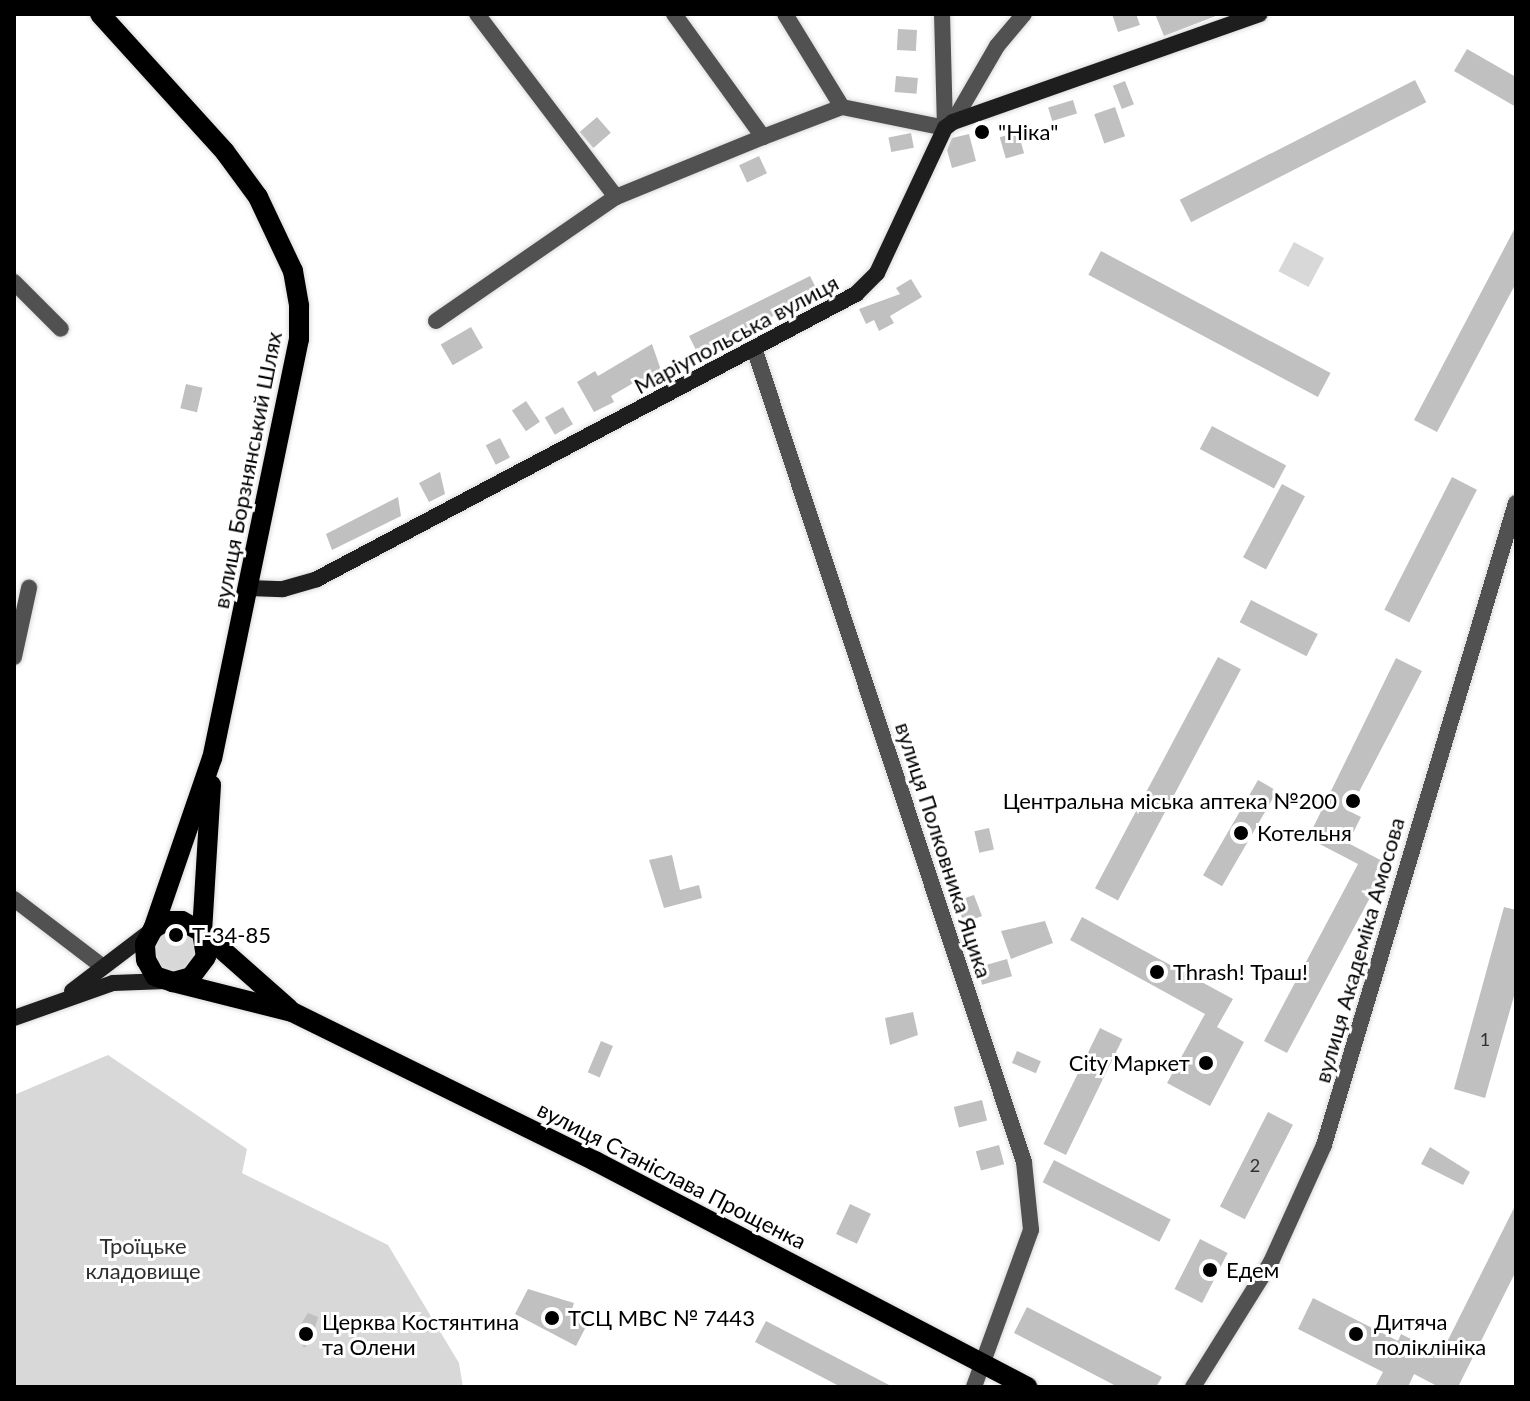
<!DOCTYPE html>
<html>
<head>
<meta charset="utf-8">
<style>
  body { margin:0 }
  #map { position:relative; width:1530px; height:1401px; overflow:hidden; background:#fff; font-family:Lato,sans-serif }
  div>[style] { position:absolute }
  .green>* { inset:0; background:#d8d8d8; transform-origin:0 0 }
  .round { border-radius:50% }
  .building>* { inset:0; background:#c0c0c0; transform-origin:0 0 }
  .roads { filter:drop-shadow(0 0 2px #dbdbdb) drop-shadow(0 0 2px #dbdbdb) }
  .street>* { height:16px; margin:-8px; padding:0 8px; transform-origin:8px; border-radius:8px; background:#515151 }
  .secondary>* { height:16px; margin:-8px; padding:0 8px; transform-origin:8px; border-radius:8px; background:#1e1e1e }
  .primary>* { height:20px; margin:-10px; padding:0 10px; transform-origin:10px; border-radius:10px; background:#000 }
  .dots>* { width:22px; height:22px; translate:-50% -50%; box-sizing:border-box; border:4px solid #fff; border-radius:50% }
  span { translate:-50% -50%; white-space:nowrap; text-align:center; line-height:1.15; -webkit-text-stroke:6px #fff; paint-order:stroke }
  .number-label { font-size:18px; color:#303030 }
  .number-label span { -webkit-text-stroke-width:0 }
  .poi-label { font-size:22px; color:#000 }
  .left { translate:0 -50%; text-align:left }
  .right { translate:-100% -50%; text-align:right }
  .street-label { font-size:22px; color:#000 }
  .park-label { font-size:22px; color:#2f2f2f }
  .frame { position:absolute; inset:0; border:16px solid #000; pointer-events:none }
</style>
</head>
<body>
<div id="map">
  <div class="green">
    <i style="left:1294px;top:242px;width:34px;height:33px;rotate:28deg"></i>
    <i class="round" style="left:153px;top:928px;width:44px;height:44px"></i>
    <i style="clip-path:polygon(108px 1055px,247px 1149px,242px 1173px,388px 1245px,459px 1363px,463px 1387px,14px 1387px,14px 1095px)"></i>
  </div>
  <div class="building">
    <i style="clip-path:polygon(1112px 14px,1136px 14px,1140px 25px,1118px 32px)"></i>
    <i style="clip-path:polygon(1155px 14px,1221px 14px,1164px 36px)"></i>
    <i style="left:898px;top:29px;width:19px;height:21px;rotate:3deg"></i>
    <i style="clip-path:polygon(1467px 49px,1516px 77px,1516px 107px,1454px 71px)"></i>
    <i style="left:896px;top:76px;width:22px;height:16px;rotate:5deg"></i>
    <i style="left:1415px;top:80px;width:25px;height:264px;rotate:63deg"></i>
    <i style="left:1125px;top:81px;width:25px;height:13px;rotate:69deg"></i>
    <i style="left:1073px;top:100px;width:14px;height:26px;rotate:73deg"></i>
    <i style="left:1115px;top:107px;width:31px;height:22px;rotate:71deg"></i>
    <i style="left:597px;top:117px;width:21px;height:23px;rotate:49deg"></i>
    <i style="left:1018px;top:132px;width:22px;height:19px;rotate:74deg"></i>
    <i style="left:911px;top:133px;width:15px;height:23px;rotate:79deg"></i>
    <i style="clip-path:polygon(969px 134px,976px 161px,952px 168px,947px 150px,952px 138px)"></i>
    <i style="left:759px;top:156px;width:19px;height:22px;rotate:65deg"></i>
    <i style="clip-path:polygon(1516px 226px,1516px 283px,1437px 432px,1414px 420px)"></i>
    <i style="left:1101px;top:251px;width:260px;height:27px;rotate:28deg"></i>
    <i style="clip-path:polygon(810px 276px,818px 292px,699px 356px,689px 336px)"></i>
    <i style="clip-path:polygon(911px 279px,922px 297px,890px 316px,894px 323px,879px 331px,874px 320px,866px 324px,859px 309px,900px 294px,896px 288px)"></i>
    <i style="left:471px;top:327px;width:24px;height:35px;rotate:60deg"></i>
    <i style="clip-path:polygon(652px 344px,663px 376px,646px 385px,642px 378px,611px 396px,614px 402px,594px 412px,577px 382px,595px 371px,598px 376px)"></i>
    <i style="left:186px;top:384px;width:17px;height:25px;rotate:13deg"></i>
    <i style="left:526px;top:401px;width:25px;height:17px;rotate:56deg"></i>
    <i style="left:563px;top:407px;width:20px;height:21px;rotate:60deg"></i>
    <i style="left:1212px;top:426px;width:84px;height:26px;rotate:28deg"></i>
    <i style="left:500px;top:438px;width:22px;height:16px;rotate:63deg"></i>
    <i style="clip-path:polygon(440px 472px,445px 494px,429px 502px,419px 483px)"></i>
    <i style="left:1452px;top:477px;width:28px;height:149px;rotate:27deg"></i>
    <i style="left:1282px;top:484px;width:26px;height:83px;rotate:28deg"></i>
    <i style="clip-path:polygon(398px 497px,401px 516px,332px 550px,326px 534px)"></i>
    <i style="left:1251px;top:600px;width:75px;height:25px;rotate:27deg"></i>
    <i style="left:1218px;top:657px;width:26px;height:262px;rotate:28deg"></i>
    <i style="clip-path:polygon(1396px 658px,1422px 671px,1349px 811px,1361px 817px,1348px 843px,1388px 864px,1287px 1053px,1264px 1041px,1358px 864px,1308px 838px)"></i>
    <i style="left:1258px;top:780px;width:22px;height:110px;rotate:30deg"></i>
    <i style="left:989px;top:828px;width:22px;height:15px;rotate:77deg"></i>
    <i style="clip-path:polygon(672px 855px,680px 890px,699px 885px,702px 898px,664px 908px,649px 860px)"></i>
    <i style="clip-path:polygon(974px 895px,982px 916px,969px 921px,968px 916px,962px 918px,956px 901px)"></i>
    <i style="clip-path:polygon(1504px 907px,1516px 910px,1516px 989px,1485px 1098px,1454px 1089px)"></i>
    <i style="clip-path:polygon(1082px 917px,1233px 999px,1217px 1027px,1244px 1042px,1210px 1106px,1167px 1083px,1205px 1014px,1070px 940px)"></i>
    <i style="clip-path:polygon(1045px 921px,1053px 943px,1011px 959px,1001px 931px)"></i>
    <i style="left:1007px;top:959px;width:18px;height:31px;rotate:74deg"></i>
    <i style="clip-path:polygon(913px 1012px,918px 1035px,890px 1045px,885px 1018px)"></i>
    <i style="left:1100px;top:1028px;width:25px;height:129px;rotate:26deg"></i>
    <i style="left:601px;top:1041px;width:13px;height:34px;rotate:23deg"></i>
    <i style="left:1017px;top:1051px;width:26px;height:13px;rotate:23deg"></i>
    <i style="left:982px;top:1100px;width:21px;height:29px;rotate:76deg"></i>
    <i style="left:1268px;top:1112px;width:28px;height:106px;rotate:27deg"></i>
    <i style="left:999px;top:1145px;width:20px;height:24px;rotate:75deg"></i>
    <i style="clip-path:polygon(1430px 1147px,1470px 1172px,1463px 1185px,1421px 1164px)"></i>
    <i style="left:1054px;top:1160px;width:131px;height:25px;rotate:27deg"></i>
    <i style="left:850px;top:1204px;width:23px;height:33px;rotate:25deg"></i>
    <i style="clip-path:polygon(1516px 1204px,1516px 1271px,1458px 1387px,1439px 1387px,1414px 1374px,1408px 1387px,1375px 1387px,1383px 1372px,1298px 1329px,1313px 1298px,1398px 1341px,1401px 1334px,1441px 1354px)"></i>
    <i style="left:1200px;top:1239px;width:31px;height:56px;rotate:27deg"></i>
    <i style="clip-path:polygon(528px 1289px,574px 1303px,571px 1312px,589px 1321px,576px 1346px,515px 1314px)"></i>
    <i style="clip-path:polygon(1027px 1307px,1162px 1377px,1156px 1387px,1118px 1387px,1014px 1333px)"></i>
    <i style="clip-path:polygon(308px 1313px,318px 1317px,312px 1339px,304px 1348px,296px 1332px)"></i>
    <i style="clip-path:polygon(766px 1321px,893px 1387px,841px 1387px,755px 1342px)"></i>
  </div>
  <div class="roads">
    <div class="street">
      <i style="left:477px;top:14px;width:230px;rotate:52.8deg"></i>
      <i style="left:674px;top:14px;width:152px;rotate:54.1deg"></i>
      <i style="left:785px;top:14px;width:109px;rotate:58.5deg"></i>
      <i style="left:953px;top:122px;width:88px;rotate:-59.9deg"></i>
      <i style="left:997px;top:46px;width:42px;rotate:-49.8deg"></i>
      <i style="left:14px;top:282px;width:66px;rotate:45deg"></i>
      <i style="left:436px;top:321px;width:219px;rotate:-34.6deg"></i>
      <i style="left:616px;top:197px;width:159px;rotate:-22.2deg"></i>
      <i style="left:763px;top:137px;width:85px;rotate:-20.8deg"></i>
      <i style="left:842px;top:107px;width:105px;rotate:11.5deg"></i>
      <i style="left:945px;top:128px;width:114px;rotate:-91.5deg"></i>
      <i style="left:755px;top:351px;width:854px;rotate:71.65deg"></i>
      <i style="left:1024px;top:1162px;width:68px;rotate:84.1deg"></i>
      <i style="left:1031px;top:1230px;width:167px;rotate:110deg"></i>
      <i style="left:14px;top:657px;width:71px;rotate:-77.7deg"></i>
      <i style="left:14px;top:899px;width:111px;rotate:37.3deg"></i>
      <i style="left:1193px;top:1387px;width:147px;rotate:-58deg"></i>
      <i style="left:1271px;top:1262px;width:128px;rotate:-65.6deg"></i>
      <i style="left:1324px;top:1145px;width:670px;rotate:-73.35deg"></i>
    </div>
    <div class="secondary">
      <i style="left:249px;top:588px;width:34px;rotate:2deg"></i>
      <i style="left:283px;top:589px;width:35px;rotate:-16deg"></i>
      <i style="left:317px;top:579px;width:610px;rotate:-27.87deg"></i>
      <i style="left:856px;top:294px;width:30px;rotate:-45deg"></i>
      <i style="left:877px;top:273px;width:160px;rotate:-64.9deg"></i>
      <i style="left:945px;top:128px;width:10px;rotate:-37deg"></i>
      <i style="left:953px;top:122px;width:325px;rotate:-19.4deg"></i>
      <i style="left:72px;top:991px;width:101px;rotate:-37.3deg"></i>
      <i style="left:14px;top:1018px;width:105px;rotate:-19.5deg"></i>
      <i style="left:113px;top:983px;width:53px;rotate:-2.2deg"></i>
    </div>
    <div class="primary">
      <i style="left:100px;top:14px;width:186px;rotate:47.8deg"></i>
      <i style="left:225px;top:152px;width:56px;rotate:53.7deg"></i>
      <i style="left:258px;top:197px;width:82px;rotate:64.7deg"></i>
      <i style="left:293px;top:271px;width:36px;rotate:80deg"></i>
      <i style="left:299px;top:306px;width:33px;rotate:90deg"></i>
      <i style="left:299px;top:339px;width:428px;rotate:101.7deg"></i>
      <i style="left:212px;top:758px;width:181px;rotate:109deg"></i>
      <i style="left:211px;top:785px;width:147px;rotate:93.5deg"></i>
      <i style="left:202px;top:932px;width:25px;rotate:81deg"></i>
      <i style="left:206px;top:957px;width:25px;rotate:127deg"></i>
      <i style="left:191px;top:977px;width:19px;rotate:164deg"></i>
      <i style="left:173px;top:982px;width:19px;rotate:-162deg"></i>
      <i style="left:155px;top:976px;width:18px;rotate:-119deg"></i>
      <i style="left:146px;top:960px;width:16px;rotate:-94deg"></i>
      <i style="left:145px;top:944px;width:17px;rotate:-62deg"></i>
      <i style="left:153px;top:929px;width:15px;rotate:-32deg"></i>
      <i style="left:166px;top:921px;width:16px"></i>
      <i style="left:182px;top:921px;width:23px;rotate:29deg"></i>
      <i style="left:202px;top:932px;width:116px;rotate:41.5deg"></i>
      <i style="left:173px;top:982px;width:123px;rotate:14.1deg"></i>
      <i style="left:292px;top:1012px;width:338px;rotate:26.2deg"></i>
      <i style="left:595px;top:1161px;width:488px;rotate:27.6deg"></i>
    </div>
  </div>
  <div class="dots">
    <i style="left:982px;top:132px;background:#000"></i>
    <i style="left:1353px;top:801px;background:#000"></i>
    <i style="left:1241px;top:833px;background:#000"></i>
    <i style="left:176px;top:935px;background:#000"></i>
    <i style="left:1157px;top:972px;background:#000"></i>
    <i style="left:1206px;top:1063px;background:#000"></i>
    <i style="left:1210px;top:1270px;background:#000"></i>
    <i style="left:552px;top:1318px;background:#000"></i>
    <i style="left:306px;top:1334px;background:#000"></i>
    <i style="left:1356px;top:1334px;background:#000"></i>
  </div>
  <div class="number-label">
    <span style="left:1485px;top:1039px">1</span>
    <span style="left:1255px;top:1165px">2</span>
  </div>
  <div class="poi-label">
    <span class="left" style="left:998px;top:132px">"Ніка"</span>
    <span class="right" style="left:1337px;top:801px">Центральна міська аптека №200</span>
    <span class="left" style="left:1257px;top:833px">Котельня</span>
    <span class="left" style="left:192px;top:935px">Т-34-85</span>
    <span class="left" style="left:1173px;top:972px">Thrash! Траш!</span>
    <span class="right" style="left:1190px;top:1063px">City Маркет</span>
    <span class="left" style="left:1226px;top:1270px">Едем</span>
    <span class="left" style="left:568px;top:1318px">ТСЦ МВС № 7443</span>
    <span class="left" style="left:322px;top:1334px">Церква Костянтина<br>та Олени</span>
    <span class="left" style="left:1374px;top:1334px">Дитяча<br>поліклініка</span>
  </div>
  <div class="street-label">
    <span style="left:736px;top:334px;rotate:-28deg">Маріупольська вулиця</span>
    <span style="left:247px;top:470px;rotate:-79deg">вулиця Борзнянський Шлях</span>
    <span style="left:944px;top:850px;rotate:72deg">вулиця Полковника Яцика</span>
    <span style="left:1359px;top:950px;rotate:-74deg">вулиця Академіка Амосова</span>
    <span style="left:672px;top:1175px;rotate:27deg">вулиця Станіслава Прощенка</span>
  </div>
  <div class="park-label">
    <span style="left:143px;top:1258px">Троїцьке<br>кладовище</span>
  </div>
  <div class="frame"></div>
</div>
</body>
</html>
